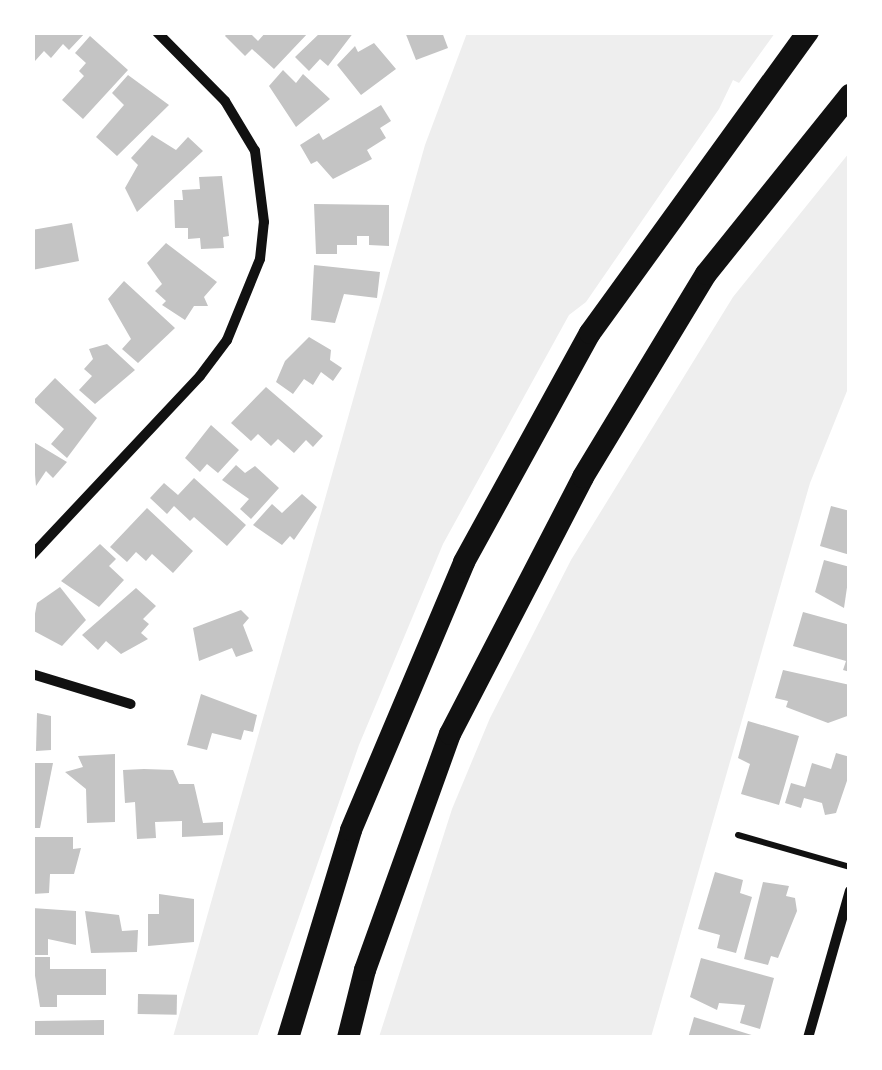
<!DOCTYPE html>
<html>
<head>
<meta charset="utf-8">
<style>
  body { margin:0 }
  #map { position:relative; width:882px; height:1070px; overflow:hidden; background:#fff; font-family:Helvetica,sans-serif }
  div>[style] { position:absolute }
  .green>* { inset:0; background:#eee }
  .building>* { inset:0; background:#c4c4c4; transform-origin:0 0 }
  .service>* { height:6px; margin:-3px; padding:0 3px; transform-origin:3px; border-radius:3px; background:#111 }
  .minor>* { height:10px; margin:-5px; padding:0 5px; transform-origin:5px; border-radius:5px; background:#111 }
  .motorway>* { height:22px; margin:-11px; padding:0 11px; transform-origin:11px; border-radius:11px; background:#111 }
  span { translate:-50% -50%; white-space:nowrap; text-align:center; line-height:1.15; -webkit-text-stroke:9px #fff; paint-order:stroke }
  .frame { position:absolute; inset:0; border:35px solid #fff; pointer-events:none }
</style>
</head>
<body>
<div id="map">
  <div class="green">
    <i style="clip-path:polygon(467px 33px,775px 33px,739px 83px,733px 80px,719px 109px,586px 302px,569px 315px,443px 544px,359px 745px,257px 1037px,173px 1037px,425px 145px)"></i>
    <i style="clip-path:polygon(849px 153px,849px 386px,810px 483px,651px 1037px,379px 1037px,452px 809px,490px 718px,571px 560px,733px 297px)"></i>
  </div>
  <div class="building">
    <i style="clip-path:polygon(32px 32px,86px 32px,69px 50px,63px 44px,51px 58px,44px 51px,35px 61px)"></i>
    <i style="clip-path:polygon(228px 32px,249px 32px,258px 41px,266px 32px,309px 32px,274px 69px,252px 49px,245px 56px,225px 36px)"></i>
    <i style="clip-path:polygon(321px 32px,354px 32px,328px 66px,320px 59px,309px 71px,295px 57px)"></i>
    <i style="clip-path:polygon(405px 32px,442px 32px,448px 48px,416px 60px)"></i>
    <i style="clip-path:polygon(90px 36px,128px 70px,83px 119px,62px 100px,84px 76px,79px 71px,86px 63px,75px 53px)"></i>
    <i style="clip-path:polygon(374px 43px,396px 69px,361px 95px,337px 65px,355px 46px,358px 52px)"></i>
    <i style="clip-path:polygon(283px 70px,296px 83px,303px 74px,330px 99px,296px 127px,269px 86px)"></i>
    <i style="clip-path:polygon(128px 75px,169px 105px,117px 156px,96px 137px,124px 105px,112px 93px)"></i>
    <i style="clip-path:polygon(381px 105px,391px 121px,380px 128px,386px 138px,367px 150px,372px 159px,333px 179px,317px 161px,311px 164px,300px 145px,319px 133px,323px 140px)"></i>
    <i style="clip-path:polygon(152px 135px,176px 150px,188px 137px,203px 151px,137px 212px,125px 188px,138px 165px,131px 158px)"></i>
    <i style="clip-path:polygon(222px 176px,229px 236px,223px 237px,224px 248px,201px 249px,200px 238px,188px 239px,188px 228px,175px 228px,174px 200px,183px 200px,182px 190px,200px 189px,199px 177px)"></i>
    <i style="clip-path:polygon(314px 204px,389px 205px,389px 246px,369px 245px,369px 236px,357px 236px,357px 245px,337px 245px,337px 254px,316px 254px)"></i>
    <i style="clip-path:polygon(72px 223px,79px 261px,32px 270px,32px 230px)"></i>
    <i style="clip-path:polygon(166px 243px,217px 282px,204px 297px,208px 306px,194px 306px,185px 320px,162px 305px,166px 301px,155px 291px,162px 284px,147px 263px)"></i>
    <i style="clip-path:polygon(314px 265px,380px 272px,377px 298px,344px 294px,335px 323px,311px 320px)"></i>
    <i style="clip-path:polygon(124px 281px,175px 328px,138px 363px,122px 349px,131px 339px,108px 299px)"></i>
    <i style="clip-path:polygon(309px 337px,331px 350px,330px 360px,342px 368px,333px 381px,321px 372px,313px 385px,304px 379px,293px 394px,276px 382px,285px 361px)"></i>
    <i style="clip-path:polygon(107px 344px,135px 370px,95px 404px,79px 390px,92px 376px,84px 369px,93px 359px,89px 349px)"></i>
    <i style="clip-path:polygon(55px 378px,97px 418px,67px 458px,51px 444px,64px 429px,33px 401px)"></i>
    <i style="clip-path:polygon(266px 387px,323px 436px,313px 447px,306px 440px,294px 453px,278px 439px,271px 446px,258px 434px,251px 441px,231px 423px)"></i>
    <i style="clip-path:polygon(211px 425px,239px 450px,218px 473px,207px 464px,200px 472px,185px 458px)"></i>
    <i style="clip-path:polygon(32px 441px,67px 462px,53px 478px,46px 471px,36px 486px)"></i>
    <i style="clip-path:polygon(236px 465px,245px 473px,255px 466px,279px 488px,251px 519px,240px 509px,249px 499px,222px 480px)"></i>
    <i style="clip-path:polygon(194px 478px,246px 525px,227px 546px,194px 517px,190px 521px,174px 506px,167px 514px,150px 498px,164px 483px,178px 495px)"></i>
    <i style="clip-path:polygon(302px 494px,317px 507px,294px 540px,290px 536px,282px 545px,253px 525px,272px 504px,282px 513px)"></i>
    <i style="clip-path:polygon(831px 506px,850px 511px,850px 555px,820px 546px)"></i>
    <i style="clip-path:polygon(147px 508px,193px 551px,173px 573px,152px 554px,146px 561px,136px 552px,127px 562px,110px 547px)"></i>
    <i style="clip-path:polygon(100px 544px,116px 559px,109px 566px,124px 580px,99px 607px,61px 581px)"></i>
    <i style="clip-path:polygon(824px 560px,850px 567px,844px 608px,815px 592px)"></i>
    <i style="clip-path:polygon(60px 587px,86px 620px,62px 646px,32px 630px,37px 603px)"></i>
    <i style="clip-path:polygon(136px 588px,156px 606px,143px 619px,149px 624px,141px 633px,148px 639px,121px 654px,106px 641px,98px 650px,82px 635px)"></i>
    <i style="clip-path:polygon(241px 610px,249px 618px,243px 625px,253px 651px,236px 657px,232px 648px,199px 661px,193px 628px)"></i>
    <i style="clip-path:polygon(803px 612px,850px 625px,850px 672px,843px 670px,846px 661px,793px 646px)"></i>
    <i style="clip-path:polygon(783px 670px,850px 685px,850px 715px,828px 723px,786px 707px,788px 701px,775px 698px)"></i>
    <i style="clip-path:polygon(201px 694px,257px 715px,253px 732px,244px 730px,241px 740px,212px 733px,207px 750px,187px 745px)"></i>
    <i style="clip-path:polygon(37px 713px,51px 716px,51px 750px,36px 751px)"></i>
    <i style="clip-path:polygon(748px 721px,799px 736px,779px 805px,741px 794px,750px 764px,738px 758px)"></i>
    <i style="clip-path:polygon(836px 753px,850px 757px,850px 772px,836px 813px,825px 815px,822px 803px,804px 798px,801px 808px,785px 803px,791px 783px,805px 787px,812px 763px,831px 769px)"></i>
    <i style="clip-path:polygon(115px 754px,115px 822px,87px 823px,86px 789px,65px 772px,83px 767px,78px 756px)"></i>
    <i style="clip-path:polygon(32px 763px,53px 763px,40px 828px,32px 828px)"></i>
    <i style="clip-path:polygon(144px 769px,173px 770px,179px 784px,194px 784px,203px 823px,223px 822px,223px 835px,182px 837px,182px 821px,155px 822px,156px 838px,137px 839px,135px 802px,125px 803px,123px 770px)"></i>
    <i style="clip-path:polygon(33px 837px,73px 837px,73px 849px,81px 848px,74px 874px,50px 874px,49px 893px,32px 894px)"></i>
    <i style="clip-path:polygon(715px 872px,743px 880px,740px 893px,752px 897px,736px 953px,717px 948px,720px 935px,698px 929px)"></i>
    <i style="clip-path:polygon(763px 882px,789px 886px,786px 896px,795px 898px,797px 911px,778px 958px,771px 956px,768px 965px,744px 959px)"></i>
    <i style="clip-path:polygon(159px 894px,194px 899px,194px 942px,148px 946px,148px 914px,159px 914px)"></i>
    <i style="clip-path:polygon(32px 908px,76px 911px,76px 945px,48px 939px,48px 955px,32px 955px)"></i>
    <i style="clip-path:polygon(85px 911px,119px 915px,122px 931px,138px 930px,137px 952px,91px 953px)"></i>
    <i style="clip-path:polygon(32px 957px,50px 957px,50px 969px,106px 969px,106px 995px,57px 995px,57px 1007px,40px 1007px)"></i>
    <i style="clip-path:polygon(701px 958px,774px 978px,760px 1029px,740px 1023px,745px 1005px,719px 1003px,717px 1010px,690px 997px)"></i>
    <i style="left:138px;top:994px;width:39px;height:20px;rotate:1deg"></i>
    <i style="clip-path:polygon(694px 1017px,758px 1037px,758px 1038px,688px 1038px)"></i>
    <i style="clip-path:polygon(104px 1020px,104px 1038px,37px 1038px,32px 1031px,35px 1021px)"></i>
  </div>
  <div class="service">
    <i style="left:738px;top:835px;width:116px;rotate:15.9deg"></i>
  </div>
  <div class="minor">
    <i style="left:32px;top:555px;width:245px;rotate:-46.8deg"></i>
    <i style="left:200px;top:376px;width:45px;rotate:-53.1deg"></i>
    <i style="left:227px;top:340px;width:87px;rotate:-67.8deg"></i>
    <i style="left:260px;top:259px;width:37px;rotate:-84deg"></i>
    <i style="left:264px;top:222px;width:72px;rotate:-97.2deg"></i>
    <i style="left:255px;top:151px;width:58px;rotate:-121deg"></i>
    <i style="left:225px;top:101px;width:97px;rotate:-134.6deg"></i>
    <i style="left:32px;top:674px;width:103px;rotate:16.9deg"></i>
    <i style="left:808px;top:1038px;width:153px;rotate:-74.1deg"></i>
  </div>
  <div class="motorway">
    <i style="left:288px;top:1038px;width:217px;rotate:-73.1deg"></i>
    <i style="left:351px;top:830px;width:291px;rotate:-67.1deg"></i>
    <i style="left:464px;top:562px;width:261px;rotate:-61.2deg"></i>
    <i style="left:590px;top:333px;width:372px;rotate:-54.1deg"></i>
    <i style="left:348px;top:1038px;width:70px;rotate:-76deg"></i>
    <i style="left:365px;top:970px;width:251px;rotate:-70.2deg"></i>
    <i style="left:450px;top:734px;width:289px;rotate:-62.6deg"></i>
    <i style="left:583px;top:477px;width:237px;rotate:-58.8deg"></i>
    <i style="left:706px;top:274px;width:230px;rotate:-51.2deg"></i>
  </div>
  <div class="frame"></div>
</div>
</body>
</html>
